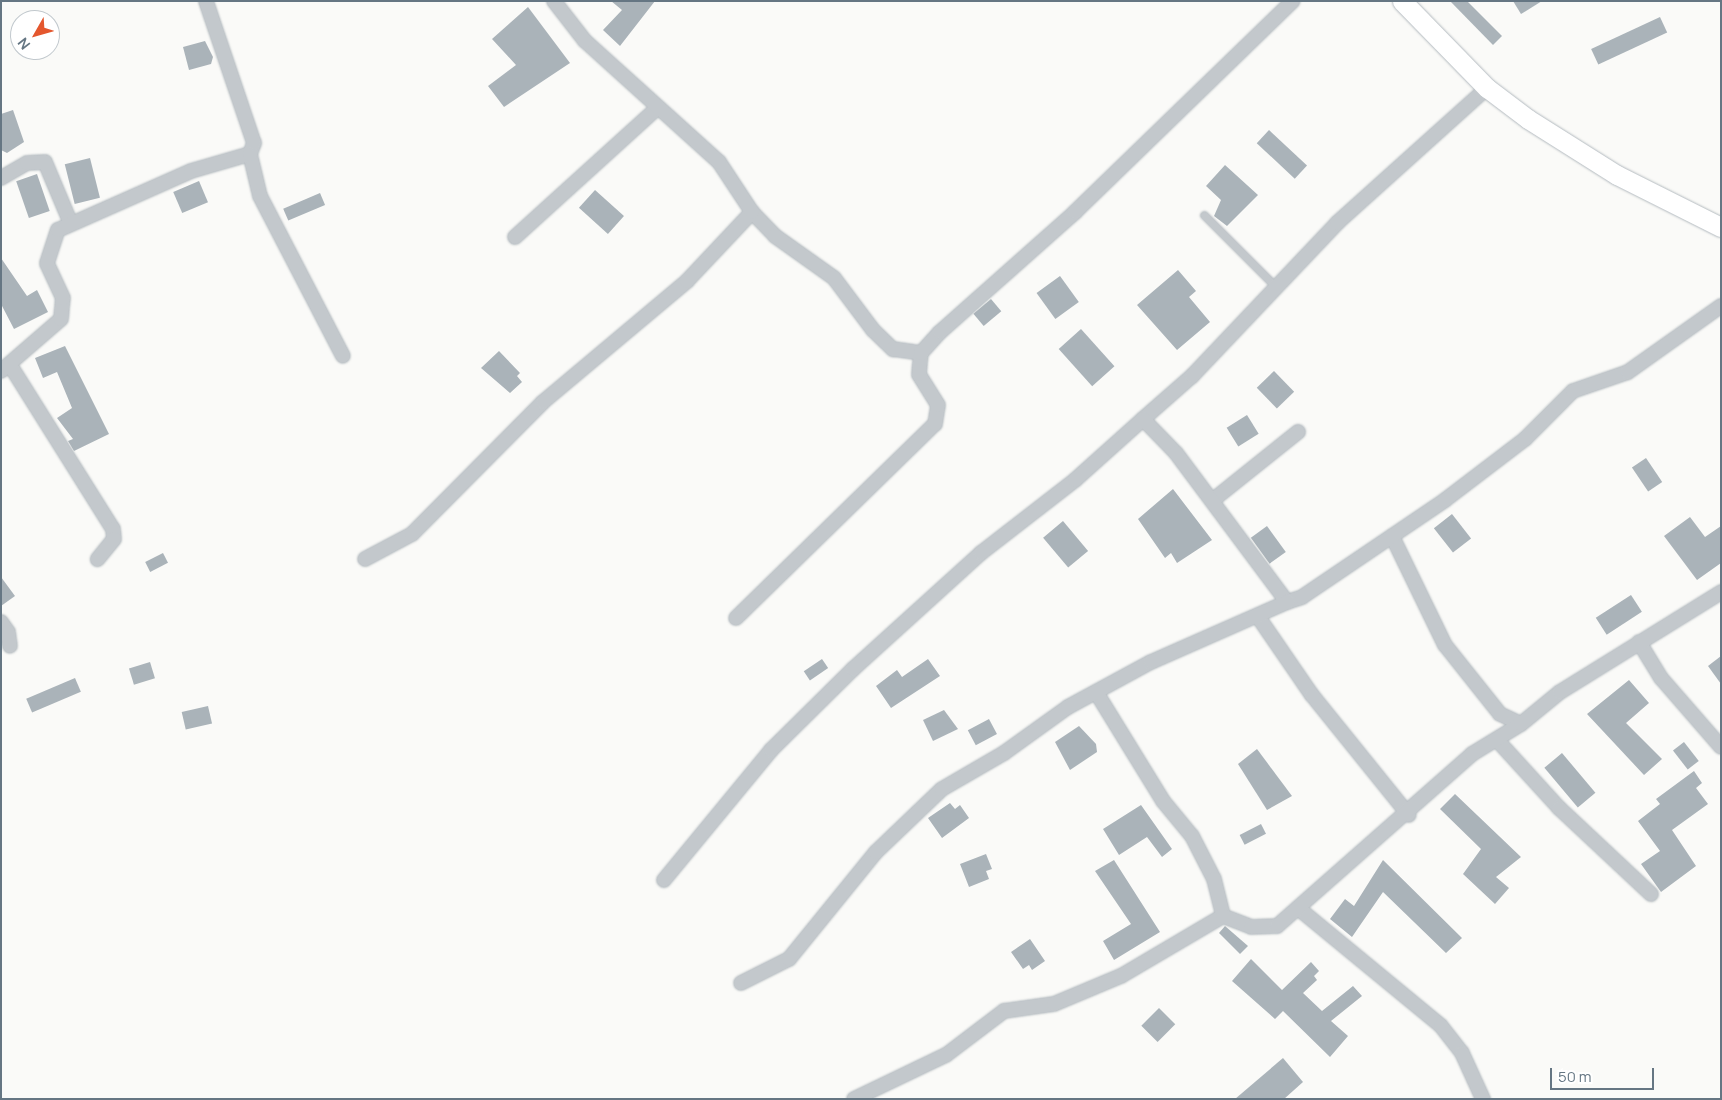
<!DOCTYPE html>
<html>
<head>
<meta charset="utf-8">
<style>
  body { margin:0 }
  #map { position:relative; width:1722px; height:1100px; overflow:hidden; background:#fafaf8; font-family:Manrope,sans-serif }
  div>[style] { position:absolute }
  .building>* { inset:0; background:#aab3b9; transform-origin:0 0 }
  .roads { filter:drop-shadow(0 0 1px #b3babf) drop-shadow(0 0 1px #b3babf) }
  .service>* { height:7px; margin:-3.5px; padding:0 3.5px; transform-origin:3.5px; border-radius:3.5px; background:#c3c8cc }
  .minor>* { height:14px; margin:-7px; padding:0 7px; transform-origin:7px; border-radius:7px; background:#c3c8cc }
  .secondary>* { height:19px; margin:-9.5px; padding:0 9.5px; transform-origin:9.5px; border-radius:9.5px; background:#fff }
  span { translate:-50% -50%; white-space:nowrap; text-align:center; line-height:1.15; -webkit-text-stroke:5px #fff; paint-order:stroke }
  .frame { position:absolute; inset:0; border:2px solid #657683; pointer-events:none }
  .north { position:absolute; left:10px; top:10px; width:50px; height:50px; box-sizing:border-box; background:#fff; border:1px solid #c1c8cd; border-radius:50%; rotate:232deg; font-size:14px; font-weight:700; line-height:20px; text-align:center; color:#657683 }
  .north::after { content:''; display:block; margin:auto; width:18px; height:22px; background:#e4572e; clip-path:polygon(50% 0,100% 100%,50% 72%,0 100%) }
  .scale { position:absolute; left:1550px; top:1068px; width:104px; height:22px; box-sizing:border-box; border:2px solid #657683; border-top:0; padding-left:6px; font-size:15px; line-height:18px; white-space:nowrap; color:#657683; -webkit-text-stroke:4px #fff; paint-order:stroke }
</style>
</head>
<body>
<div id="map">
  <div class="building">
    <i style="clip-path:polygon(611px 1px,655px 1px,620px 46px,603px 30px,622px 10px)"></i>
    <i style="clip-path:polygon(1450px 1px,1467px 1px,1502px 36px,1493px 45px)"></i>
    <i style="clip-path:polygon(1513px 1px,1542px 1px,1521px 14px)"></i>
    <i style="clip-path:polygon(528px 7px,570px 63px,504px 107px,488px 86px,516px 65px,492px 39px)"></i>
    <i style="left:1660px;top:17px;width:17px;height:76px;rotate:65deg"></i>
    <i style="clip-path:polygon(205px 41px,213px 57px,211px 64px,189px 70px,183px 47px)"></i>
    <i style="clip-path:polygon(13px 110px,24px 142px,7px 153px,1px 150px,1px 114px)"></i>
    <i style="left:1269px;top:130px;width:52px;height:18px;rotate:43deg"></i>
    <i style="left:90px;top:158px;width:41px;height:26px;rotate:76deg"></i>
    <i style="clip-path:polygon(1225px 165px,1258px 195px,1227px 226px,1214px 216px,1221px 200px,1206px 186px)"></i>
    <i style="left:37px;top:174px;width:39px;height:22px;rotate:71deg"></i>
    <i style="left:199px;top:181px;width:23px;height:28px;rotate:67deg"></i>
    <i style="left:595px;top:190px;width:39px;height:24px;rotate:42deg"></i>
    <i style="left:320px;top:193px;width:13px;height:40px;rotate:67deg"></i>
    <i style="clip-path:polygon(1px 258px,27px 296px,37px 290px,48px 312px,14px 329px,1px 304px)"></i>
    <i style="clip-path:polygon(1178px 270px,1196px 291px,1189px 297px,1210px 322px,1177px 350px,1137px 305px)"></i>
    <i style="left:1060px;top:276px;width:32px;height:29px;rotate:54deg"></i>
    <i style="left:991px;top:299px;width:16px;height:23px;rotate:50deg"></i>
    <i style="left:1081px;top:329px;width:50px;height:30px;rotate:48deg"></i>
    <i style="clip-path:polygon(65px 346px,109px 434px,74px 451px,68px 441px,73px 439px,57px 418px,72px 408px,57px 372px,43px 378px,35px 358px)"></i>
    <i style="clip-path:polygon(499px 351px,520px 373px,517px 376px,522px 382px,510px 393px,481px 368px)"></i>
    <i style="left:1274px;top:371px;width:29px;height:24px;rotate:46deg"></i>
    <i style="left:1247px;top:415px;width:22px;height:24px;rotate:58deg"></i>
    <i style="left:1646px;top:458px;width:29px;height:17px;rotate:56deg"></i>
    <i style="clip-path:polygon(1173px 489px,1212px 540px,1177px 563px,1171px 553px,1165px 558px,1138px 519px)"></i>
    <i style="left:1452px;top:514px;width:31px;height:23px;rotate:52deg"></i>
    <i style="clip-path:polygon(1690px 517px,1705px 537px,1721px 526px,1721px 563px,1697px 580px,1664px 536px)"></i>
    <i style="left:1063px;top:521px;width:39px;height:26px;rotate:50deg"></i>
    <i style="left:1267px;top:526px;width:32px;height:20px;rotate:54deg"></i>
    <i style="left:163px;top:553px;width:11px;height:20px;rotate:63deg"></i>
    <i style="clip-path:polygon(1px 577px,15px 596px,1px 606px)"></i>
    <i style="left:1631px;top:595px;width:20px;height:42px;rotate:57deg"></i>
    <i style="clip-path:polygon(1721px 656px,1721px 684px,1708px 666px)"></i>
    <i style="left:822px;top:659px;width:11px;height:22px;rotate:56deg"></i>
    <i style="clip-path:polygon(928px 659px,940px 676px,891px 708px,876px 686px,897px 670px,902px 677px)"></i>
    <i style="left:150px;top:662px;width:17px;height:22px;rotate:73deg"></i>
    <i style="left:75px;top:678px;width:15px;height:53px;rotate:67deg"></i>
    <i style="clip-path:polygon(1629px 680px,1649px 703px,1626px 723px,1662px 759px,1644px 775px,1587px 714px)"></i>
    <i style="left:208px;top:706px;width:18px;height:27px;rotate:77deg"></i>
    <i style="clip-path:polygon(944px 710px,958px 729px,933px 741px,923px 720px)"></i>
    <i style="left:989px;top:719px;width:17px;height:24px;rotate:62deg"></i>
    <i style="clip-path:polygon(1079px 726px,1096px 744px,1097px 752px,1070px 770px,1055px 742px)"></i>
    <i style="left:1684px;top:742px;width:24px;height:14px;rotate:52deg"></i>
    <i style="clip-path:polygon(1257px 749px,1292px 796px,1267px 810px,1238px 764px)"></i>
    <i style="left:1562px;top:753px;width:52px;height:23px;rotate:50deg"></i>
    <i style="clip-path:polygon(1694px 771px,1702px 783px,1696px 788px,1708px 804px,1672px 830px,1696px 866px,1661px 892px,1641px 864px,1660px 851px,1638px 821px,1660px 804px,1656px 799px)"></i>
    <i style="clip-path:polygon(1455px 794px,1521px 857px,1496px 877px,1509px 888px,1495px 904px,1463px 874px,1481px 849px,1440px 809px)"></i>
    <i style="clip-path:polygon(950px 803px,955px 809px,960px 805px,969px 818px,942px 838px,928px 818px)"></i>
    <i style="clip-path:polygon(1141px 805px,1172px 849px,1162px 857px,1147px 837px,1119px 855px,1103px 829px)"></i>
    <i style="left:1261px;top:824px;width:11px;height:24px;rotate:63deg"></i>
    <i style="clip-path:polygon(986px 854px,992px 869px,986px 871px,989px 879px,969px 887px,960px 864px)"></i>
    <i style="clip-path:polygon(1114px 860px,1160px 932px,1114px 960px,1103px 941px,1131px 924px,1095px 871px)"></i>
    <i style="clip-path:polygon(1383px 860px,1462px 938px,1446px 953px,1383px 892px,1352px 937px,1330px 919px,1345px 899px,1354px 906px)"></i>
    <i style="clip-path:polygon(1225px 926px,1248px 946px,1240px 954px,1219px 933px)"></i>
    <i style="clip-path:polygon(1030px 939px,1045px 961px,1032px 970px,1029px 965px,1023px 969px,1011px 952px)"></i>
    <i style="clip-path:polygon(1251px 959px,1282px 990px,1311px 962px,1319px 971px,1314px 976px,1317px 980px,1303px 993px,1322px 1011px,1353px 986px,1362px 996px,1331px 1021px,1348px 1036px,1330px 1057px,1283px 1011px,1275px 1019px,1232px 981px)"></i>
    <i style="left:1159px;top:1008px;width:23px;height:25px;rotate:45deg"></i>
    <i style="clip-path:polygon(1283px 1058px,1303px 1082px,1284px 1099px,1235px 1099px)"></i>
  </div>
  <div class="roads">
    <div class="service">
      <i style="left:1204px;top:215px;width:103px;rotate:45deg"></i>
    </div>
    <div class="minor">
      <i style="left:250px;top:154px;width:43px;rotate:76.6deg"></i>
      <i style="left:260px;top:196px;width:180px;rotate:62.6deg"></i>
      <i style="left:1px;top:178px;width:30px;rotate:-30deg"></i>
      <i style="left:27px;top:163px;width:18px;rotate:-3deg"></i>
      <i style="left:45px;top:162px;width:67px;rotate:67.2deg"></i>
      <i style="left:752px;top:212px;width:33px;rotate:46deg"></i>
      <i style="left:775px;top:236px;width:72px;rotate:35.4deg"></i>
      <i style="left:834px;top:278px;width:65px;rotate:53.1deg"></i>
      <i style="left:873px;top:330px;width:28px;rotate:44deg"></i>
      <i style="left:893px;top:349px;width:28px;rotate:8deg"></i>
      <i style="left:515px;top:237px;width:190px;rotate:-42.2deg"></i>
      <i style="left:10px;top:365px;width:194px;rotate:57.9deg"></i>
      <i style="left:113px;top:529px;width:10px;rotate:84deg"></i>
      <i style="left:114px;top:539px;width:26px;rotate:129deg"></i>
      <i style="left:1px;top:371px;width:79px;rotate:-40.9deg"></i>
      <i style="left:61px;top:319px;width:21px;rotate:-85deg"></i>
      <i style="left:63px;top:298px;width:38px;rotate:-115deg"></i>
      <i style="left:47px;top:263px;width:35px;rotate:-72deg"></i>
      <i style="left:58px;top:230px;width:145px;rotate:-23.9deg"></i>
      <i style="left:191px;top:171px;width:61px;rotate:-16.1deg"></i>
      <i style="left:250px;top:154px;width:12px;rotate:-70deg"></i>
      <i style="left:254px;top:143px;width:150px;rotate:-108.7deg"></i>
      <i style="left:1143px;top:419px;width:65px;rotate:-41.3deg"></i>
      <i style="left:1192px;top:376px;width:211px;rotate:-46.5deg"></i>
      <i style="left:1337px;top:223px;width:202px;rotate:-42deg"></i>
      <i style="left:1213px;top:500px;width:109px;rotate:-38.7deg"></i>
      <i style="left:1392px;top:536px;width:121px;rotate:64.1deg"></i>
      <i style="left:1445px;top:645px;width:88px;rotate:51.4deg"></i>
      <i style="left:1500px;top:714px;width:23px;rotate:25deg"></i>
      <i style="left:365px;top:559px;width:53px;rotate:-28deg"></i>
      <i style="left:412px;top:534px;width:186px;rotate:-45.2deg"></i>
      <i style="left:543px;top:402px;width:188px;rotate:-40deg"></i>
      <i style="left:687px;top:281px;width:95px;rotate:-46.7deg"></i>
      <i style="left:752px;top:212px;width:60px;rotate:-123.4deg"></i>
      <i style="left:719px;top:162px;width:181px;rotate:-137.9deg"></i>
      <i style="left:585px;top:41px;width:51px;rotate:-127.8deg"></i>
      <i style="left:736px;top:618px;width:278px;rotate:-44.3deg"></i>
      <i style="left:935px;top:424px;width:19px;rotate:-81deg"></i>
      <i style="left:938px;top:405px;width:36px;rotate:-122deg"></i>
      <i style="left:919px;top:374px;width:21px;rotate:-85deg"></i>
      <i style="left:921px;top:353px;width:28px;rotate:-48deg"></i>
      <i style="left:940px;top:332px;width:181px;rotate:-41.6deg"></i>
      <i style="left:1075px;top:212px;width:303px;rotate:-44.1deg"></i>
      <i style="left:1259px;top:618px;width:93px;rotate:55.5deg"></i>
      <i style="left:1312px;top:695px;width:154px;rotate:51.1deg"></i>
      <i style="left:1px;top:622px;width:12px;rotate:55deg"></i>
      <i style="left:8px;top:632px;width:14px;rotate:82deg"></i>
      <i style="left:1639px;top:642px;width:42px;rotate:58.6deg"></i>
      <i style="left:1661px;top:678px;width:91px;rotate:49deg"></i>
      <i style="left:1096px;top:692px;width:128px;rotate:58.4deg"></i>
      <i style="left:1163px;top:801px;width:45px;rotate:50.4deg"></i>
      <i style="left:1192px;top:836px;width:48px;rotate:62.9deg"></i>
      <i style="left:1214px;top:879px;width:38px;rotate:76deg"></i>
      <i style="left:1497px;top:740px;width:92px;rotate:47.6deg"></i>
      <i style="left:1559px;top:808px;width:126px;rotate:43.1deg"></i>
      <i style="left:664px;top:880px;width:168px;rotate:-50.5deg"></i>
      <i style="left:771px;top:750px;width:115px;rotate:-44.6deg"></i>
      <i style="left:853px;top:669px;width:173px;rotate:-42.2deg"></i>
      <i style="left:981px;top:553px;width:119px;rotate:-37.8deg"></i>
      <i style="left:1075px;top:480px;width:91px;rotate:-41.9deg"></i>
      <i style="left:1143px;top:419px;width:47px;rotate:45.9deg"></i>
      <i style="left:1176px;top:453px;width:186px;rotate:53.3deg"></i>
      <i style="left:1287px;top:602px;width:16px;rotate:-18deg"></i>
      <i style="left:1302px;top:597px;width:173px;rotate:-34.1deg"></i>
      <i style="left:1445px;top:500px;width:101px;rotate:-37.3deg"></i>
      <i style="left:1525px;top:439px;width:68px;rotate:-45deg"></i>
      <i style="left:1573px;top:391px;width:58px;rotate:-19.1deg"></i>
      <i style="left:1628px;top:372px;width:114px;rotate:-35.4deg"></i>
      <i style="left:1298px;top:908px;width:185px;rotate:39.5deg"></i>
      <i style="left:1441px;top:1026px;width:34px;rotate:52deg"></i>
      <i style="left:1462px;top:1053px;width:51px;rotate:65.5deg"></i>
      <i style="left:741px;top:983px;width:54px;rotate:-26.6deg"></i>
      <i style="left:789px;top:959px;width:138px;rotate:-50.9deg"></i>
      <i style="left:876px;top:852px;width:91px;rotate:-43.7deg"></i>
      <i style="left:942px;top:789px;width:72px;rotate:-30.1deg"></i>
      <i style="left:1004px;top:753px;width:79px;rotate:-35.7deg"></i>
      <i style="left:1068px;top:707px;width:94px;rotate:-28.5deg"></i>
      <i style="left:1151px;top:662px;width:149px;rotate:-23.8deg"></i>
      <i style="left:854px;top:1099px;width:102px;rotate:-25.6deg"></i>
      <i style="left:946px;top:1055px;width:73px;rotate:-37.2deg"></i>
      <i style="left:1004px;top:1011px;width:50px;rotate:-8deg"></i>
      <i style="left:1054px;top:1004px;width:73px;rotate:-22.7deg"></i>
      <i style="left:1121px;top:976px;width:118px;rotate:-30.5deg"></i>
      <i style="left:1223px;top:916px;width:30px;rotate:21deg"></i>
      <i style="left:1251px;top:927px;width:26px;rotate:-2deg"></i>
      <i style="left:1277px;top:926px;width:260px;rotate:-41.4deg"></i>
      <i style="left:1472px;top:754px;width:57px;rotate:-31.5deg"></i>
      <i style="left:1521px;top:724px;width:50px;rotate:-39.4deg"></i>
      <i style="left:1560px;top:692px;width:190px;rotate:-31.8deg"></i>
    </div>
    <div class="secondary">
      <i style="left:1402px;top:1px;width:122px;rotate:45.7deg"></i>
      <i style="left:1487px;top:88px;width:51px;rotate:37.1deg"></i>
      <i style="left:1528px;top:119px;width:105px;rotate:32.2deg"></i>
      <i style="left:1617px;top:175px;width:116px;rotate:26.6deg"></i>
    </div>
  </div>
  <div class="frame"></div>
  <div class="north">N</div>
  <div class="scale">50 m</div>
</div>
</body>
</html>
